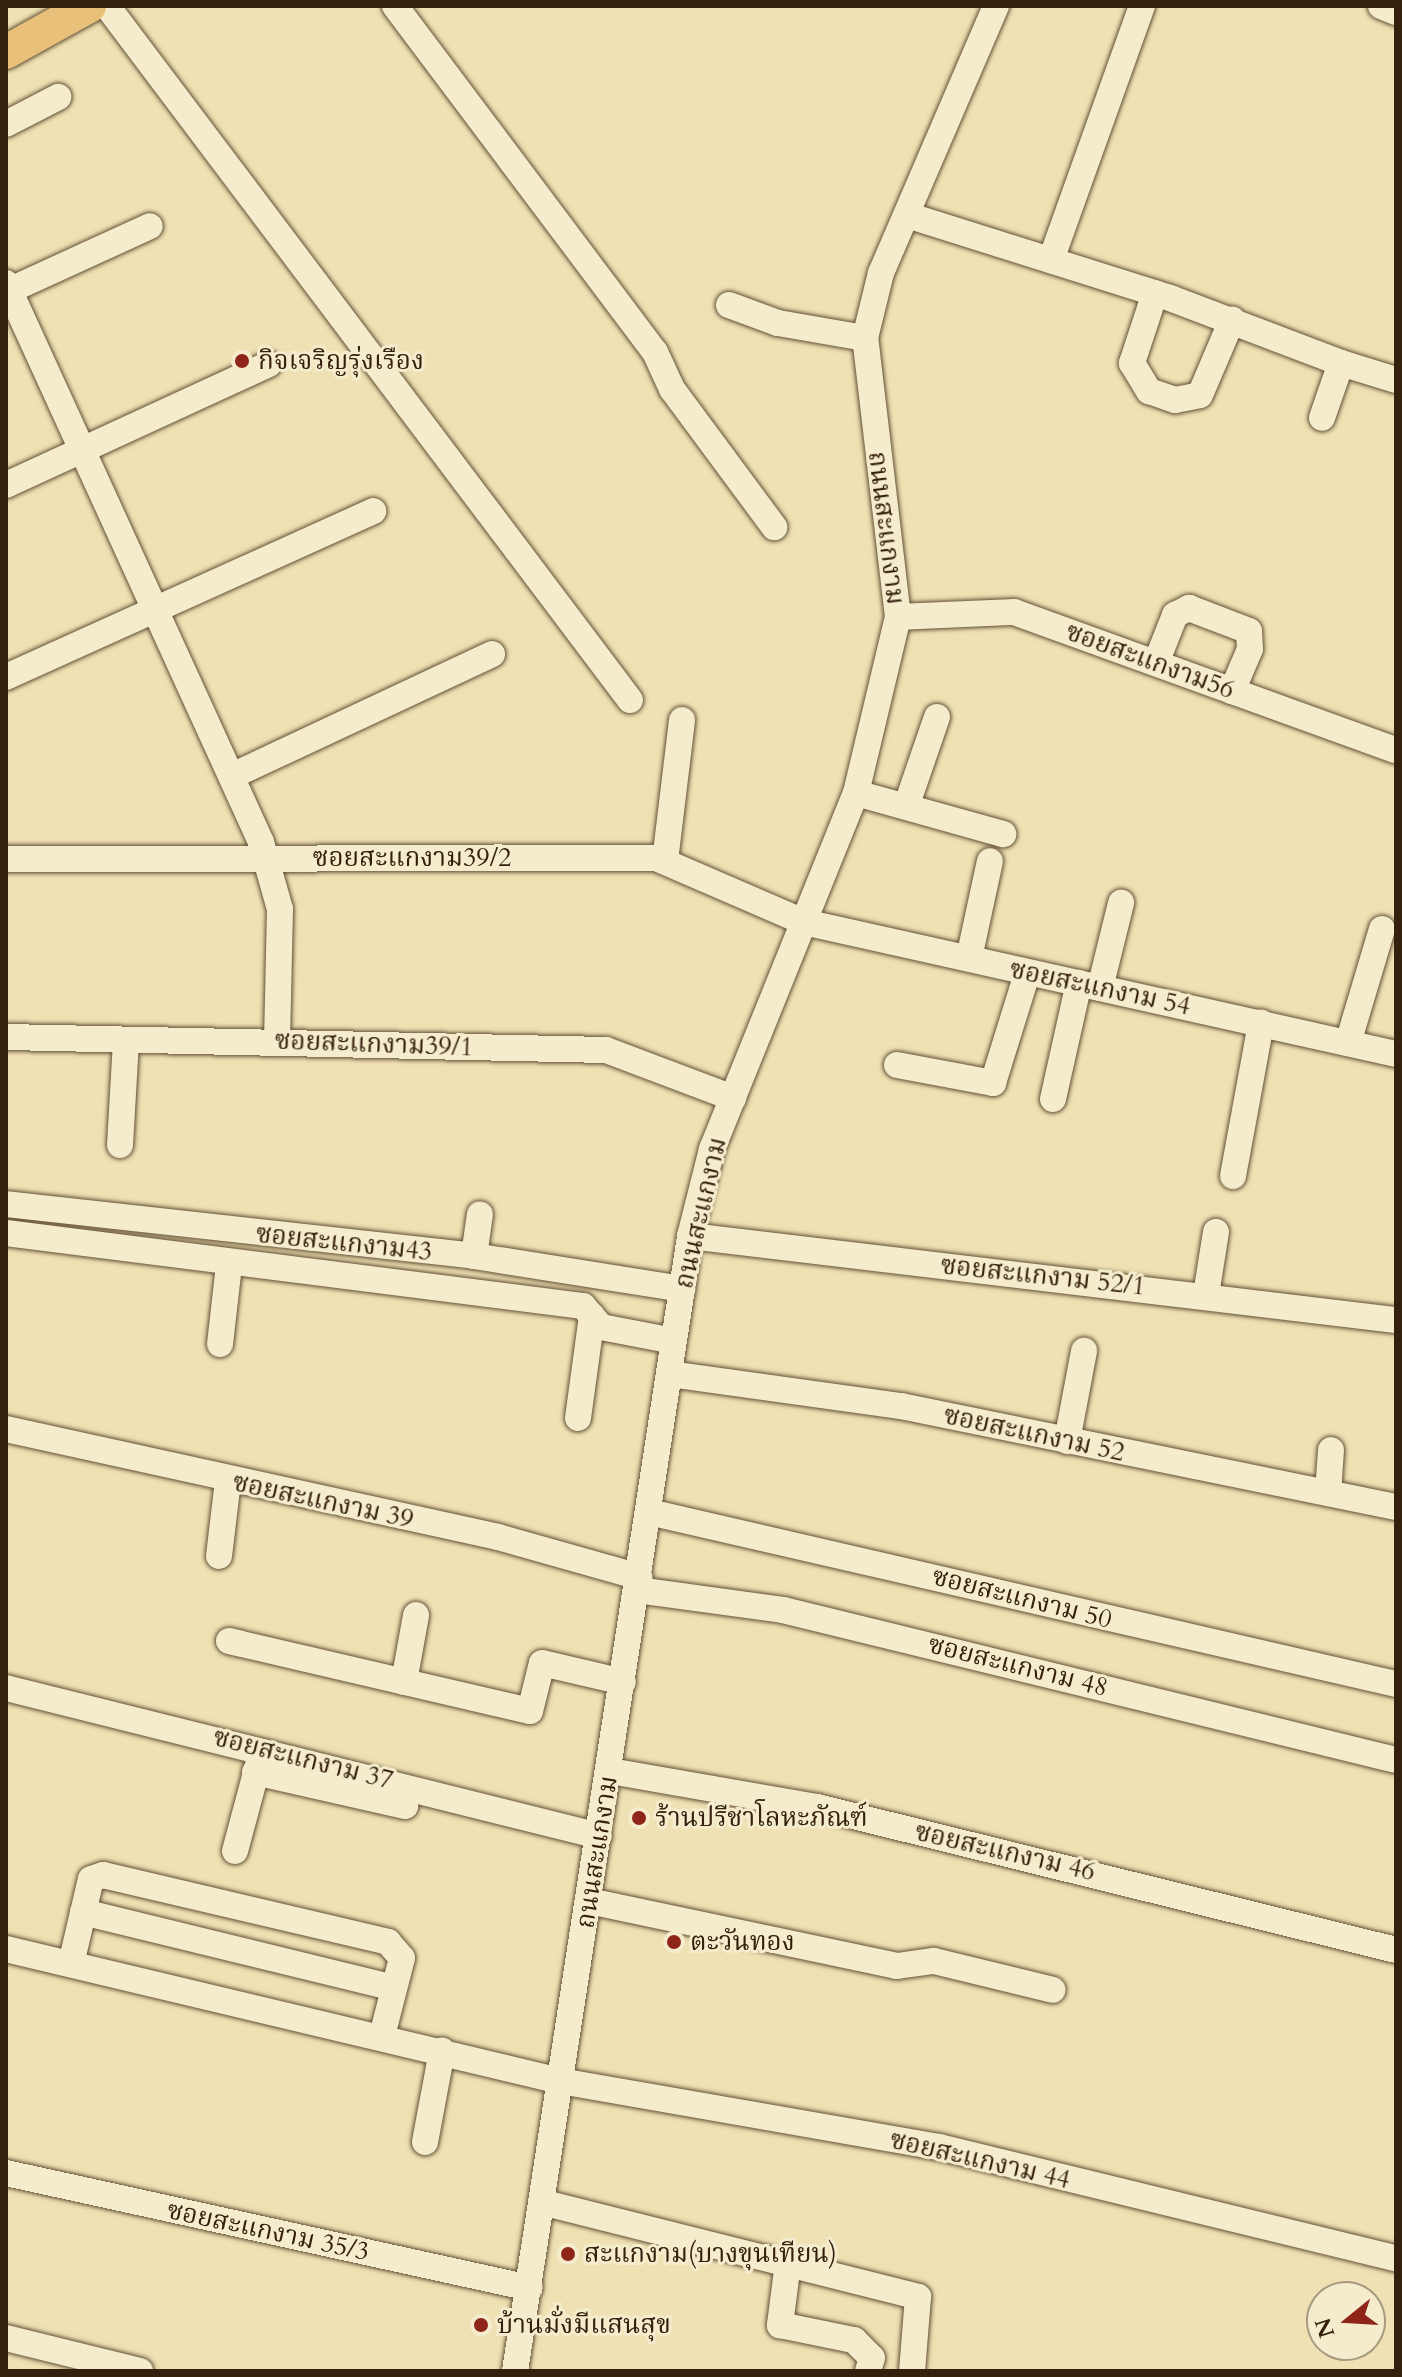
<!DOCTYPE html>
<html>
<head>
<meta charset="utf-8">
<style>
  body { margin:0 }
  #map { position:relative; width:1402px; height:2377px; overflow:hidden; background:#efe1b3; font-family:Cardo,"Noto Serif Thai",serif }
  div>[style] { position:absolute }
  .roads { filter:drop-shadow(0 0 2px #635036) drop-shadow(0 0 2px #635036) }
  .minor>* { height:26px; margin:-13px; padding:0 13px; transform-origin:13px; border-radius:13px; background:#f5ecce }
  .major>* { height:34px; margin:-17px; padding:0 17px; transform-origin:17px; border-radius:17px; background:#e8c07a }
  .dots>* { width:22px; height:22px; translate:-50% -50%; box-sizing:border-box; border:4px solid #f5ecce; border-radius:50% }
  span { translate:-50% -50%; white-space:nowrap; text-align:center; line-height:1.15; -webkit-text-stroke:6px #f5ecce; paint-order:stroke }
  .poi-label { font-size:26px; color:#34200d }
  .left { translate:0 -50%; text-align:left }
  .street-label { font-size:26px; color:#34200d }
  .frame { position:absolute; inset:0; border:8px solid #34200d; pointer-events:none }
  .north { position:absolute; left:1306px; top:2281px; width:80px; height:80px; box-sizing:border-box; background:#f5ecce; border:2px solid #a89a81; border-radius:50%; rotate:252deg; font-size:22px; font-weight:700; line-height:32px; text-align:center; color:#34200d }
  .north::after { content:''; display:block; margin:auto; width:28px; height:36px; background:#8f2418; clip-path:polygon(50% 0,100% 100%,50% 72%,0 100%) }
</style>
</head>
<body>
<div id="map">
  <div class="roads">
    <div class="minor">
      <i style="left:107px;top:6px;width:869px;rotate:53deg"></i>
      <i style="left:395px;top:6px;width:433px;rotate:53.1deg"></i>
      <i style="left:655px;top:352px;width:41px;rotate:65.3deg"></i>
      <i style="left:672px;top:389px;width:172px;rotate:53.5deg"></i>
      <i style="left:1381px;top:6px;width:16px;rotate:22deg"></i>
      <i style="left:6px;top:124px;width:59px;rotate:-27.4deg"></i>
      <i style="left:907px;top:215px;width:276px;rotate:17.5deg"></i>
      <i style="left:1170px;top:298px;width:183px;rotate:20.8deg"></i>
      <i style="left:1341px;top:363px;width:58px;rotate:109.1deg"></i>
      <i style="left:1051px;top:260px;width:270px;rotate:-70.3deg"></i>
      <i style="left:6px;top:283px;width:614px;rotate:65.48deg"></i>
      <i style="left:261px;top:842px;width:70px;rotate:74.2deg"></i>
      <i style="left:280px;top:909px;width:131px;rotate:91.3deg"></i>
      <i style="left:6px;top:292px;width:158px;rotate:-24.6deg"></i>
      <i style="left:1155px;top:293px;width:74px;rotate:108.2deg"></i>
      <i style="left:1132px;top:363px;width:33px;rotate:59deg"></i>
      <i style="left:1149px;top:391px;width:28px;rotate:19deg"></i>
      <i style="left:1175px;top:400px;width:25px;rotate:-11deg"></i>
      <i style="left:1200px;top:395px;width:82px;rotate:-66.9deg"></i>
      <i style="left:729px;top:305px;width:52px;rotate:20.2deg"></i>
      <i style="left:778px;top:323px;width:88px;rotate:9.8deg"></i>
      <i style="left:1341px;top:363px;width:58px;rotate:17.2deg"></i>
      <i style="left:6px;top:485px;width:289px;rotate:-24.7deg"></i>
      <i style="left:898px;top:617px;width:116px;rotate:-2.5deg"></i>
      <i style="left:1014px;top:612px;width:406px;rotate:19.9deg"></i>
      <i style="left:1156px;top:663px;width:52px;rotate:-68.4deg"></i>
      <i style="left:1175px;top:615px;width:16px;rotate:-27deg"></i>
      <i style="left:1189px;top:608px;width:64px;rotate:21deg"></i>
      <i style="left:1249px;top:631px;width:18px;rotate:87deg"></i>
      <i style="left:1250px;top:649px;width:46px;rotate:113.2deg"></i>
      <i style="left:6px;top:677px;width:403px;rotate:-24.3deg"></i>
      <i style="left:234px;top:775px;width:285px;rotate:-25.1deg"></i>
      <i style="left:856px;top:793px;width:153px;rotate:15.6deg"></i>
      <i style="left:907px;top:804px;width:92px;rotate:-71deg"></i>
      <i style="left:6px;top:859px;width:650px;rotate:-0.09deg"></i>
      <i style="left:656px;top:858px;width:161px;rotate:23.4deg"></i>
      <i style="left:804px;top:922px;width:607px;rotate:12.57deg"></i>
      <i style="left:665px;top:861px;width:142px;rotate:-83.1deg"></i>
      <i style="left:969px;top:958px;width:99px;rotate:-77.8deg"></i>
      <i style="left:1100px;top:988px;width:88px;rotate:-76.1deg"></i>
      <i style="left:6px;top:1037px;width:600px;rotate:1.24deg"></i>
      <i style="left:606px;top:1050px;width:136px;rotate:20.7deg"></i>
      <i style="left:1348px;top:1043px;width:119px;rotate:-73.4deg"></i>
      <i style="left:897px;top:1065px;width:98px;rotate:10.6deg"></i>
      <i style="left:993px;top:1083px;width:114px;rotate:-72.7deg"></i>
      <i style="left:1053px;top:1099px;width:119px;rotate:-77.4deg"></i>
      <i style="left:120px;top:1145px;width:105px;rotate:-86.7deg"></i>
      <i style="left:1233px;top:1176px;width:156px;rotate:-79.6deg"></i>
      <i style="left:6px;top:1204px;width:471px;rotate:6.3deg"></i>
      <i style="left:474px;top:1256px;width:211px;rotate:9deg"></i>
      <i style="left:6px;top:1233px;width:582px;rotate:7.21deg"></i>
      <i style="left:583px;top:1306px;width:28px;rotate:49deg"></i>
      <i style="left:601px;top:1327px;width:74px;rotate:10.9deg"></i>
      <i style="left:690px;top:1236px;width:711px;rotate:6.79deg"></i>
      <i style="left:474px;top:1256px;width:42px;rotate:-81.9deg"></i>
      <i style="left:1206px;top:1295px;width:64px;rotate:-81deg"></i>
      <i style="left:220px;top:1344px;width:80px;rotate:-83.5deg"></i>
      <i style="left:669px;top:1374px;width:234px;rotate:7.9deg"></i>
      <i style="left:901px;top:1406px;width:505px;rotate:11.53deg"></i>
      <i style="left:578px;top:1418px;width:103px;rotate:-82.2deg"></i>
      <i style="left:6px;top:1429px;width:504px;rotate:12.38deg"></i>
      <i style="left:498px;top:1537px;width:147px;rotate:15.8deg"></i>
      <i style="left:1067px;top:1441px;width:92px;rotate:-79.3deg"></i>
      <i style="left:1328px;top:1493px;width:43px;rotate:-86deg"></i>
      <i style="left:649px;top:1512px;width:767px;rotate:12.97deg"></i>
      <i style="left:219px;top:1556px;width:76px;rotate:-83.2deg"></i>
      <i style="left:637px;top:1590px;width:147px;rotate:7.8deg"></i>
      <i style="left:783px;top:1610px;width:631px;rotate:13.75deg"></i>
      <i style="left:229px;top:1641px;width:309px;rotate:13.1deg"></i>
      <i style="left:530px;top:1711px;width:49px;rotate:-76deg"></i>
      <i style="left:542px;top:1663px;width:83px;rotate:13.2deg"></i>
      <i style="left:404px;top:1682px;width:68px;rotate:-79.8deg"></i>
      <i style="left:6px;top:1688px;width:611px;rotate:14.01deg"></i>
      <i style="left:610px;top:1771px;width:210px;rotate:9.9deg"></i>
      <i style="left:817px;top:1807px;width:596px;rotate:13.87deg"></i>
      <i style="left:255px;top:1772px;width:154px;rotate:12.8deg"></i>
      <i style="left:235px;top:1851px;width:96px;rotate:-75deg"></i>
      <i style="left:589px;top:1901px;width:315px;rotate:11.9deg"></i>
      <i style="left:897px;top:1966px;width:37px;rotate:-8deg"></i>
      <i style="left:934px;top:1961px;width:122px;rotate:13.7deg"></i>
      <i style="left:83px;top:1912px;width:320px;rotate:13.7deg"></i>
      <i style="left:6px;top:1949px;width:570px;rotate:13.4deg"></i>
      <i style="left:560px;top:2081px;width:385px;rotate:9.9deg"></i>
      <i style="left:939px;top:2147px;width:470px;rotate:13.7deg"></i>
      <i style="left:71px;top:1964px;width:87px;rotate:-76.8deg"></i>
      <i style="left:91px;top:1879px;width:13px;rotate:-18deg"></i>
      <i style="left:103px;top:1875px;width:293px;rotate:13.2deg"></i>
      <i style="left:388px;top:1942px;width:21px;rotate:49deg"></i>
      <i style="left:402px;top:1958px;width:81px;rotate:104.4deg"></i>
      <i style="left:425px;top:2142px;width:93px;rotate:-79.4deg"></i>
      <i style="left:6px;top:2173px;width:536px;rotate:12.38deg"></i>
      <i style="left:541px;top:2202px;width:389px;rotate:14.1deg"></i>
      <i style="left:918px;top:2297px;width:74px;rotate:94.6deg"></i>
      <i style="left:788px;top:2263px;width:63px;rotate:97.4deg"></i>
      <i style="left:780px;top:2325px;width:76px;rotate:11.5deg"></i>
      <i style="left:854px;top:2340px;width:25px;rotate:45deg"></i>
      <i style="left:872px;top:2358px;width:14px;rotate:107deg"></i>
      <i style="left:6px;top:2338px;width:138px;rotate:13.8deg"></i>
      <i style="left:515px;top:2371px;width:1148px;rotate:-81.23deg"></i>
      <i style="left:690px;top:1236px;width:90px;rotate:-75.8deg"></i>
      <i style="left:712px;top:1149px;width:384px;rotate:-68deg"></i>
      <i style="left:856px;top:793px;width:181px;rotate:-76.6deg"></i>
      <i style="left:898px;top:617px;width:281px;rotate:-96.7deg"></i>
      <i style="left:865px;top:338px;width:67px;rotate:-76.2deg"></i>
      <i style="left:881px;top:273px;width:291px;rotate:-66.7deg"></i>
    </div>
    <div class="major">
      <i style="left:6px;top:52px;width:95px;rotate:-29deg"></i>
    </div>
  </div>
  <div class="dots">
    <i style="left:242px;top:361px;background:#8f2418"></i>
    <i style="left:639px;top:1818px;background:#8f2418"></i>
    <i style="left:674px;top:1942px;background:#8f2418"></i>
    <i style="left:568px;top:2254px;background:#8f2418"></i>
    <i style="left:481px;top:2325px;background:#8f2418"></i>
  </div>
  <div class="poi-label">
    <span class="left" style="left:258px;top:361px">กิจเจริญรุ่งเรือง</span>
    <span class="left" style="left:655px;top:1818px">ร้านปรีชาโลหะภัณฑ์</span>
    <span class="left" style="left:690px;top:1942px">ตะวันทอง</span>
    <span class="left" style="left:584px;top:2254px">สะแกงาม(บางขุนเทียน)</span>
    <span class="left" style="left:497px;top:2325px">บ้านมั่งมีแสนสุข</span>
  </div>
  <div class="street-label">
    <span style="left:886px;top:528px;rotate:83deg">ถนนสะแกงาม</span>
    <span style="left:1150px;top:661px;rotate:20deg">ซอยสะแกงาม56</span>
    <span style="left:412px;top:858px">ซอยสะแกงาม39/2</span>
    <span style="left:1100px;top:988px;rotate:12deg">ซอยสะแกงาม 54</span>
    <span style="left:374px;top:1044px;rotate:2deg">ซอยสะแกงาม39/1</span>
    <span style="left:701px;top:1213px;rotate:-77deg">ถนนสะแกงาม</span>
    <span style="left:344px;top:1243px;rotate:6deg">ซอยสะแกงาม43</span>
    <span style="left:1043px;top:1276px;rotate:6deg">ซอยสะแกงาม 52/1</span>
    <span style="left:1034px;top:1434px;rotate:12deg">ซอยสะแกงาม 52</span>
    <span style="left:323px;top:1501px;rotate:12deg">ซอยสะแกงาม 39</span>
    <span style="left:1022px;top:1598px;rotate:14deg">ซอยสะแกงาม 50</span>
    <span style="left:1018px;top:1666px;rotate:14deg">ซอยสะแกงาม 48</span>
    <span style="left:303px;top:1759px;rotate:14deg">ซอยสะแกงาม 37</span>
    <span style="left:597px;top:1852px;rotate:-81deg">ถนนสะแกงาม</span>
    <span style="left:1005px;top:1852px;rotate:13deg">ซอยสะแกงาม 46</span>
    <span style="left:980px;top:2160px;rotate:13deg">ซอยสะแกงาม 44</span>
    <span style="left:268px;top:2231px;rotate:12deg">ซอยสะแกงาม 35/3</span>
  </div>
  <div class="frame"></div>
  <div class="north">N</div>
</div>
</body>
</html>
